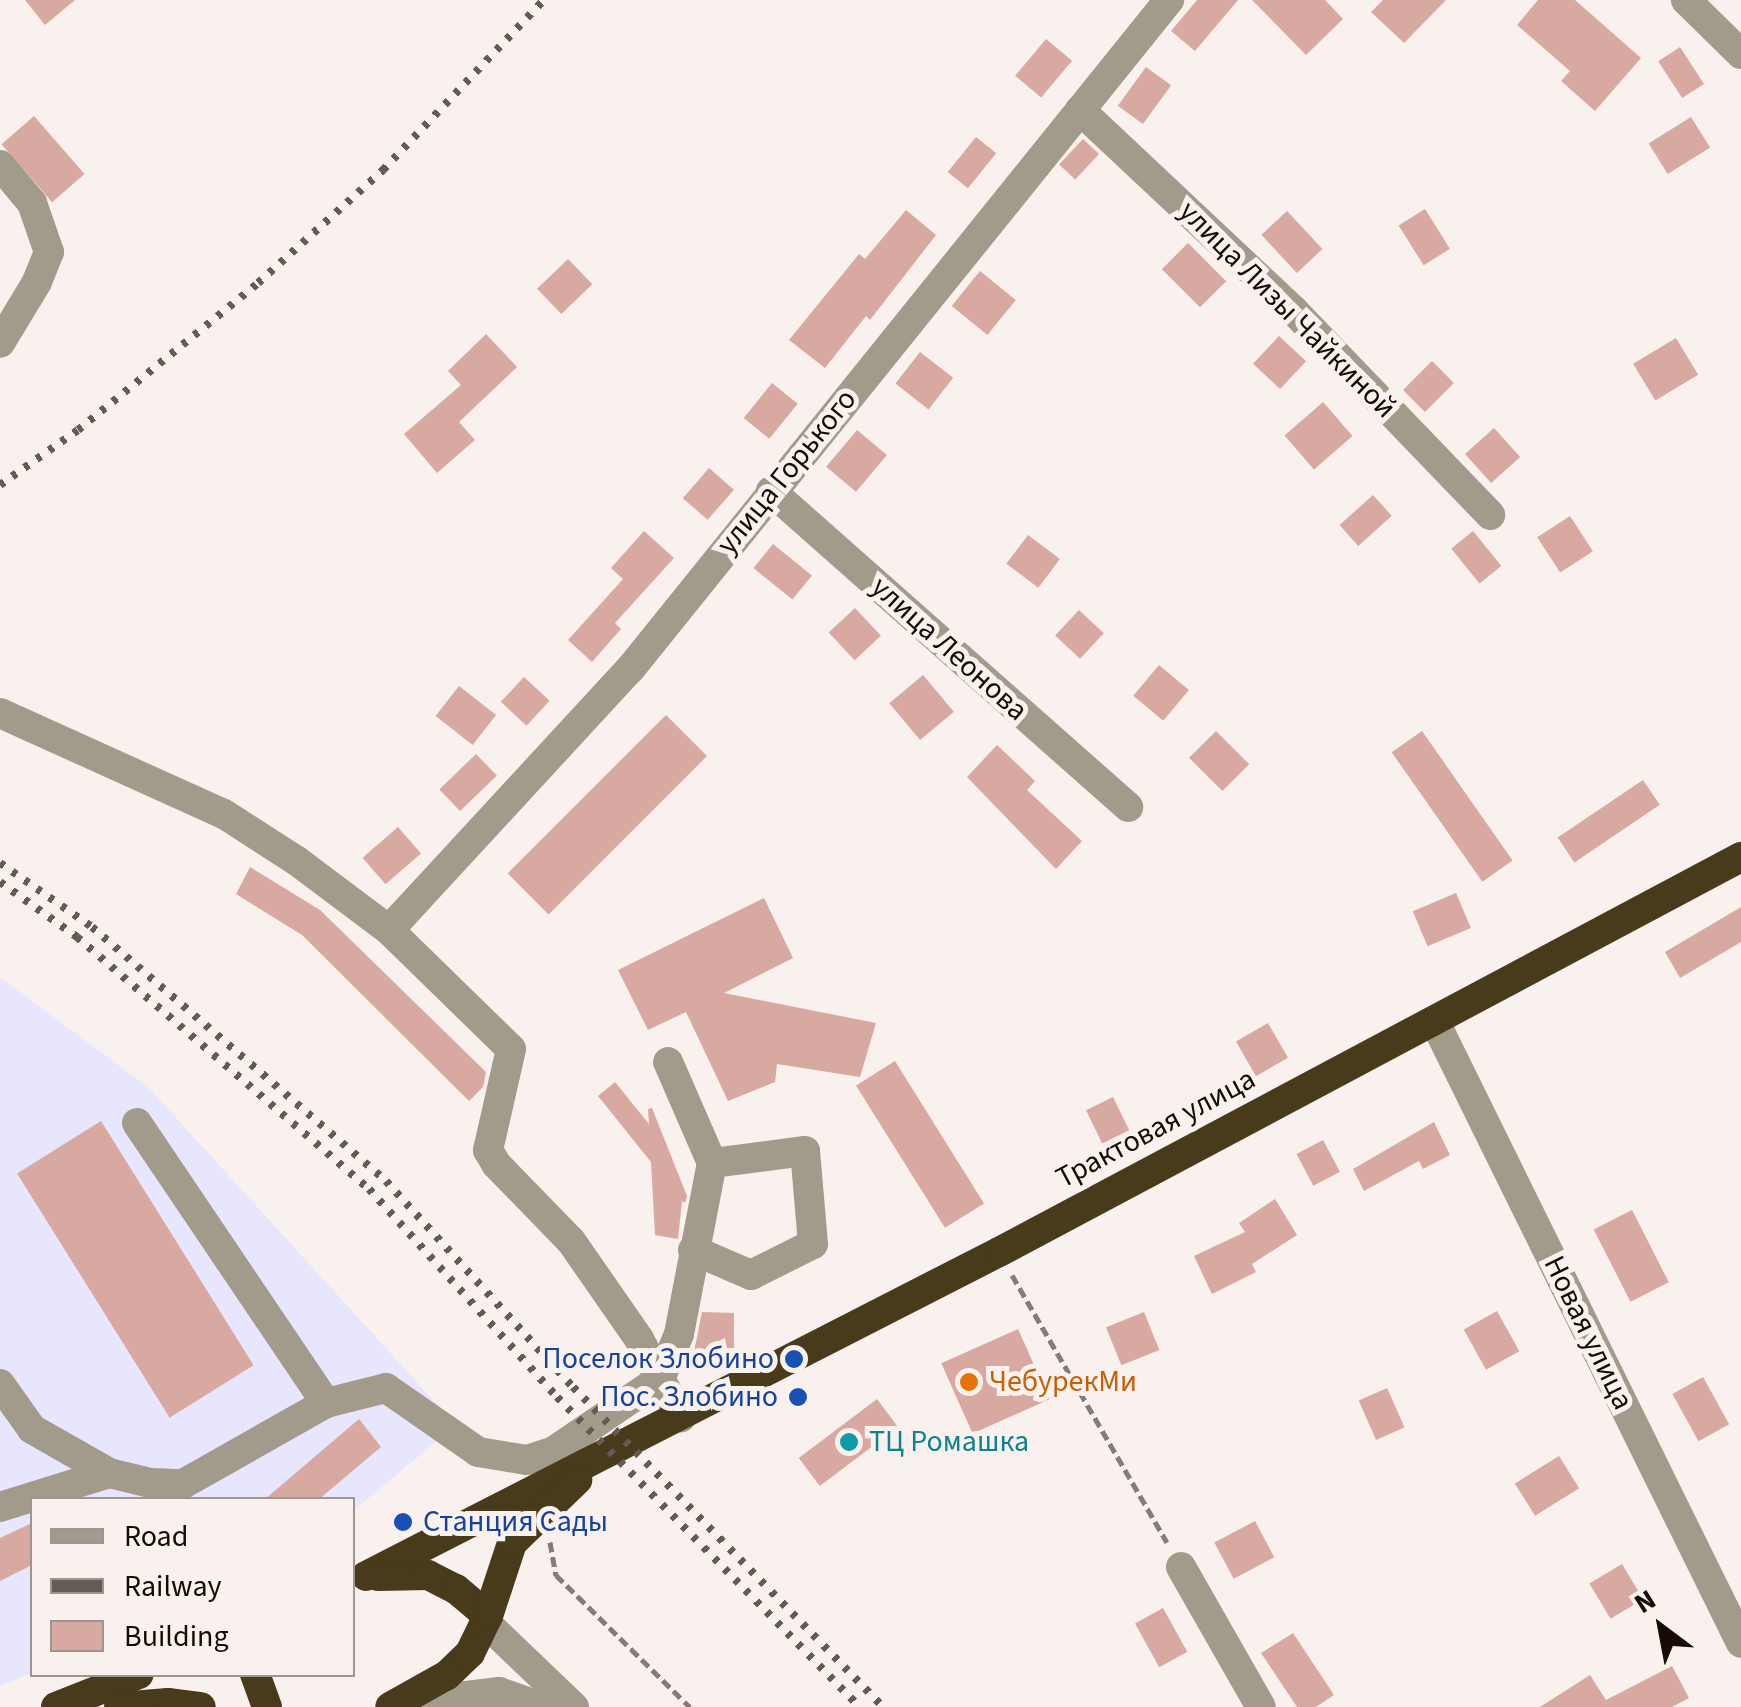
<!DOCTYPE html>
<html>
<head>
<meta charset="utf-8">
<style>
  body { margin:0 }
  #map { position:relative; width:1741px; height:1707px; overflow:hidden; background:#f9f1ed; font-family:"Source Sans 3",sans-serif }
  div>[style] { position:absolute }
  .industrial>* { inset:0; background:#e8e6fc }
  .building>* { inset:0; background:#d8a9a1; transform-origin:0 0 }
  .path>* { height:5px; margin-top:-2.5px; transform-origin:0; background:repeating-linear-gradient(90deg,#867c77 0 10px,transparent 0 15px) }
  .minor>* { height:30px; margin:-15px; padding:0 15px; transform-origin:15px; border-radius:15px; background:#a29b8c }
  .highway>* { height:30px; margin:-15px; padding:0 15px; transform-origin:15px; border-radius:15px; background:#483b1c }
  .rail>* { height:8px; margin-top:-4px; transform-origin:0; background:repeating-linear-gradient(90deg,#655b55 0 5px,transparent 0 15px) }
  .dots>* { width:28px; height:28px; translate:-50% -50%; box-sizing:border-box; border:5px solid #f9f1ed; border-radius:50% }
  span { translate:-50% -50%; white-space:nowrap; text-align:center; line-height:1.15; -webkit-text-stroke:10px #f9f1ed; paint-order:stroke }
  .street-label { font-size:30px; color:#170b05 }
  .transit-label { font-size:30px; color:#164399 }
  .right { translate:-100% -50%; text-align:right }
  .left { translate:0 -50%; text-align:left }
  .food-label { font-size:30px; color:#c56008 }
  .culture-label { font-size:30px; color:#0d838f }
  .legend { position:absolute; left:30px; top:1497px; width:325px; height:180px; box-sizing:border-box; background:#f9f1ed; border:2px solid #9f9590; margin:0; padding:12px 18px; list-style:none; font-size:30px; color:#170b05 }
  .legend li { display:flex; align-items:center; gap:20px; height:50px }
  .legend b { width:50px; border:2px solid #9f9590 }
  .north { position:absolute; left:1611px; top:1577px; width:100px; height:100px; -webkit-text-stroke:8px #f9f1ed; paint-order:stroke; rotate:328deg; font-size:28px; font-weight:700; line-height:40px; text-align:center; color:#170b05 }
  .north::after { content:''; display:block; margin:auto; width:35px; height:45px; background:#170b05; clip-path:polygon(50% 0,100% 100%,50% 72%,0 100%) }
</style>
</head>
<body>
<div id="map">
  <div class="industrial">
    <i style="clip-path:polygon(0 977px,149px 1088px,456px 1425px,353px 1511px,352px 1500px,32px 1500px,32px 1673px,0 1686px)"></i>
  </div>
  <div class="building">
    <i style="clip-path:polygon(25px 0,75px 0,45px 25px)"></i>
    <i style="clip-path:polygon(1197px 0,1238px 0,1195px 51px,1171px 31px)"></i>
    <i style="clip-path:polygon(1252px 0,1325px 0,1343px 19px,1306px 55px)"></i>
    <i style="clip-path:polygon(1383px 0,1446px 0,1404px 43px,1371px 12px)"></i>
    <i style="clip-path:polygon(1538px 0,1575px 0,1641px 58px,1595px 111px,1561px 81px,1570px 71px,1517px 25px)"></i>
    <i style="left:1046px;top:39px;width:34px;height:48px;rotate:40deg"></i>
    <i style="left:1680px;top:47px;width:44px;height:26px;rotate:57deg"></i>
    <i style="left:1146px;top:67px;width:31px;height:48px;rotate:36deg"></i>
    <i style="left:34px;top:116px;width:77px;height:43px;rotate:49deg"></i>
    <i style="left:1691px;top:117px;width:36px;height:50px;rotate:58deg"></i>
    <i style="left:976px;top:137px;width:26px;height:45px;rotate:39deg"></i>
    <i style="left:1083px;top:139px;width:22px;height:35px;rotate:43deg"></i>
    <i style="left:1425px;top:209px;width:47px;height:31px;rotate:58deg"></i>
    <i style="clip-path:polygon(906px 210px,936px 235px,870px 320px,866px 316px,825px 368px,789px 340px,859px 254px,865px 259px)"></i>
    <i style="left:1287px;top:211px;width:52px;height:35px;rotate:47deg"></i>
    <i style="left:1188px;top:243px;width:54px;height:37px;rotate:45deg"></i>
    <i style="left:568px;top:259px;width:35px;height:43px;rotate:46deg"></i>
    <i style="left:980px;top:271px;width:46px;height:45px;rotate:39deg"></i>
    <i style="clip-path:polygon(486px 334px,517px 367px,459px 422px,475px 440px,437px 473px,404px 434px,461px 385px,448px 371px)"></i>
    <i style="left:1279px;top:336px;width:37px;height:38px;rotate:43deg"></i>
    <i style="left:1676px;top:338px;width:43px;height:50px;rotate:59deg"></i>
    <i style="left:920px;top:352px;width:42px;height:40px;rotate:38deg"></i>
    <i style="left:1432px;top:361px;width:31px;height:41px;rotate:45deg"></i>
    <i style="left:772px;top:383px;width:33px;height:45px;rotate:39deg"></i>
    <i style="left:1323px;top:402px;width:45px;height:51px;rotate:49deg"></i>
    <i style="left:1494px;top:428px;width:39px;height:39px;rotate:48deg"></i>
    <i style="left:857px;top:430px;width:39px;height:48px;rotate:40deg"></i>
    <i style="left:709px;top:468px;width:33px;height:40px;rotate:41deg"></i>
    <i style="left:1373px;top:495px;width:28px;height:45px;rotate:48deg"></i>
    <i style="left:1570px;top:516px;width:42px;height:39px;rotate:57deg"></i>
    <i style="clip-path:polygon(644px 531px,674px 558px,615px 623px,621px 629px,592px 662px,568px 640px,623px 579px,611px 568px)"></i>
    <i style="left:1473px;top:531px;width:45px;height:28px;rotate:51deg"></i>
    <i style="left:1028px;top:535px;width:40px;height:36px;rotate:37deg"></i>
    <i style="left:773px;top:544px;width:50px;height:31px;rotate:39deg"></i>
    <i style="left:855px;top:608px;width:38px;height:36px;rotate:47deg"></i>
    <i style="left:1079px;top:610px;width:34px;height:35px;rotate:43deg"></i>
    <i style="left:1159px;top:665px;width:39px;height:40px;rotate:40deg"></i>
    <i style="left:923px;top:675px;width:48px;height:44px;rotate:50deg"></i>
    <i style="left:524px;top:677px;width:35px;height:34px;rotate:43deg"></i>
    <i style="left:459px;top:686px;width:47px;height:38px;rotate:38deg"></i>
    <i style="left:666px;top:715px;width:58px;height:224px;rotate:45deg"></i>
    <i style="left:1216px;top:731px;width:47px;height:38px;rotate:45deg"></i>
    <i style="left:1422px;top:731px;width:158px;height:37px;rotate:55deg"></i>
    <i style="clip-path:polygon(997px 745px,1035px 781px,1027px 790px,1082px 841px,1056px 869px,967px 777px)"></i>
    <i style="left:476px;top:754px;width:30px;height:51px;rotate:46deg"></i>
    <i style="left:1643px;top:780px;width:30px;height:103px;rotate:56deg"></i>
    <i style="left:398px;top:827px;width:35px;height:47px;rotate:49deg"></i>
    <i style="clip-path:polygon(250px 867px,320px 910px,486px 1072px,483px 1087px,469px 1101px,302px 935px,236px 894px)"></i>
    <i style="left:1456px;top:893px;width:38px;height:47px;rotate:67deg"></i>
    <i style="clip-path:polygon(764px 898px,793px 958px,724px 993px,876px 1023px,860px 1077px,777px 1064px,775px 1082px,728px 1101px,686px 1012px,648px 1030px,618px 970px)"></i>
    <i style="clip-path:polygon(1741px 907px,1741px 942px,1680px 978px,1665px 952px)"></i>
    <i style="left:1268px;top:1023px;width:40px;height:37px;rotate:60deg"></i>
    <i style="left:895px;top:1061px;width:168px;height:46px;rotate:58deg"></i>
    <i style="clip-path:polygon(615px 1082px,649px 1124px,648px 1109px,652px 1108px,687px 1196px,685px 1203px,682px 1201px,678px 1239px,655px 1235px,651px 1162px,598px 1096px)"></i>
    <i style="left:1113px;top:1097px;width:37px;height:30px;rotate:64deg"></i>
    <i style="left:101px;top:1121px;width:288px;height:99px;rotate:58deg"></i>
    <i style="clip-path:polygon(1434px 1122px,1450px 1155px,1423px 1169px,1419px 1161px,1364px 1191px,1353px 1169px)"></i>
    <i style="left:1323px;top:1140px;width:36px;height:30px;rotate:62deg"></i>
    <i style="clip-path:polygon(1275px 1199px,1297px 1235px,1252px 1264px,1256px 1272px,1212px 1294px,1194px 1256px,1245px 1232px,1239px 1223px)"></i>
    <i style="left:1632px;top:1210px;width:81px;height:43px;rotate:63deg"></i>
    <i style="left:1497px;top:1311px;width:46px;height:38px;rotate:61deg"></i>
    <i style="clip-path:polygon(702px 1312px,734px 1313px,734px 1353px,694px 1352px)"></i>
    <i style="left:1144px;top:1312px;width:41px;height:41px;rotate:68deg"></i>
    <i style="left:1018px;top:1329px;width:77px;height:84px;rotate:66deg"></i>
    <i style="left:1703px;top:1377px;width:54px;height:35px;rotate:61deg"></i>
    <i style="left:1387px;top:1388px;width:43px;height:31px;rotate:66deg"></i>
    <i style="left:877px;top:1399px;width:35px;height:98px;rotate:53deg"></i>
    <i style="clip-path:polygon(359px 1419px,381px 1447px,318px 1500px,264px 1500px)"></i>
    <i style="left:1559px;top:1456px;width:38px;height:52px;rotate:58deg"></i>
    <i style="left:1255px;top:1521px;width:41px;height:46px;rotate:62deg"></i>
    <i style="clip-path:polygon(32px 1523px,32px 1565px,0 1581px,0 1538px)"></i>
    <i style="left:1622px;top:1564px;width:41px;height:38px;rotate:59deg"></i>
    <i style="left:1163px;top:1608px;width:50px;height:32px;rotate:61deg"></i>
    <i style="clip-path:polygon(1293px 1633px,1334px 1695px,1316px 1707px,1297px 1707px,1261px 1653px)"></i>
    <i style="clip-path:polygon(1672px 1666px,1689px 1698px,1672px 1707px,1540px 1707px,1590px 1675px,1606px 1700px)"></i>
  </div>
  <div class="path">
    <i style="left:1012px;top:1275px;width:309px;rotate:59.9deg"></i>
    <i style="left:550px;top:1542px;width:34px;rotate:80deg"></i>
    <i style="left:556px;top:1575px;width:188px;rotate:44.6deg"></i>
  </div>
  <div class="minor">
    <i style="left:1686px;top:0;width:77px;rotate:44.5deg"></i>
    <i style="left:1080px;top:110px;width:294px;rotate:43.2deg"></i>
    <i style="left:1294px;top:311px;width:283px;rotate:46.1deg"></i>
    <i style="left:0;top:165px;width:50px;rotate:49.9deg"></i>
    <i style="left:32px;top:203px;width:52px;rotate:70.9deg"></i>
    <i style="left:49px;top:252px;width:32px;rotate:112deg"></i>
    <i style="left:37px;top:282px;width:71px;rotate:121.2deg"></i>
    <i style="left:771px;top:491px;width:477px;rotate:41.5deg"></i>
    <i style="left:0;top:713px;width:246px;rotate:24.3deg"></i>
    <i style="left:224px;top:814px;width:87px;rotate:32.8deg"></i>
    <i style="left:297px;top:861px;width:115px;rotate:36.9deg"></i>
    <i style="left:389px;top:930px;width:170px;rotate:44.3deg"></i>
    <i style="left:511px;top:1049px;width:104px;rotate:102.8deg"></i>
    <i style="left:488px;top:1150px;width:16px;rotate:60deg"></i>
    <i style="left:496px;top:1164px;width:107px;rotate:45.8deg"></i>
    <i style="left:571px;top:1241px;width:119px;rotate:55.2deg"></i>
    <i style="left:639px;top:1339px;width:89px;rotate:62deg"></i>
    <i style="left:389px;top:930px;width:357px;rotate:-47.3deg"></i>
    <i style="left:631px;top:668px;width:858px;rotate:-51.15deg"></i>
    <i style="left:1435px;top:1022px;width:692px;rotate:63.77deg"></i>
    <i style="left:137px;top:1123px;width:338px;rotate:56deg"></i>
    <i style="left:693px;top:1250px;width:63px;rotate:23.3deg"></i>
    <i style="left:751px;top:1275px;width:69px;rotate:-26.6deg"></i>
    <i style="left:813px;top:1244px;width:93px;rotate:-94.9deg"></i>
    <i style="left:805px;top:1151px;width:94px;rotate:172.6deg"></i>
    <i style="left:0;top:1384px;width:55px;rotate:54.6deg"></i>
    <i style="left:32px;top:1429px;width:89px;rotate:29.7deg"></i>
    <i style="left:109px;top:1473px;width:42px;rotate:13.7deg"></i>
    <i style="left:150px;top:1483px;width:33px;rotate:2deg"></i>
    <i style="left:183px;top:1484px;width:164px;rotate:-29.5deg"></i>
    <i style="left:326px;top:1403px;width:62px;rotate:-14deg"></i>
    <i style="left:386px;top:1388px;width:112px;rotate:34.8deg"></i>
    <i style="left:478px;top:1452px;width:50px;rotate:9.3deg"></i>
    <i style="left:527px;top:1460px;width:28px;rotate:-18deg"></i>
    <i style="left:554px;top:1451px;width:128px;rotate:-34.2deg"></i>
    <i style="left:660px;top:1379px;width:49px;rotate:-67.1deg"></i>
    <i style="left:679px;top:1334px;width:174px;rotate:-79.1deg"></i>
    <i style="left:712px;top:1163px;width:110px;rotate:-113.5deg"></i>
    <i style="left:0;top:1507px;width:114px;rotate:-17.3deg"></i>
    <i style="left:1181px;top:1567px;width:161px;rotate:60.3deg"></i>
    <i style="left:485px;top:1622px;width:123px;rotate:43.7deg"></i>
    <i style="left:400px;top:1704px;width:100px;rotate:-6.9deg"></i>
    <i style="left:499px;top:1692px;width:46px;rotate:19.2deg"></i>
  </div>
  <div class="highway">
    <i style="left:366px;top:1576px;width:711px;rotate:-27.11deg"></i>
    <i style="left:999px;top:1252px;width:841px;rotate:-28.03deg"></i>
    <i style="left:378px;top:1576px;width:50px;rotate:-1.1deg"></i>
    <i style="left:428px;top:1575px;width:31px;rotate:27deg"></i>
    <i style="left:456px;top:1589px;width:42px;rotate:40.2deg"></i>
    <i style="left:488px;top:1616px;width:41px;rotate:115.9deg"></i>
    <i style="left:470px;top:1653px;width:32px;rotate:136deg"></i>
    <i style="left:447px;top:1675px;width:65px;rotate:150.7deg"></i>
    <i style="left:488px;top:1616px;width:77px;rotate:-71.8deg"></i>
    <i style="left:512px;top:1543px;width:91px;rotate:-44.1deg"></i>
    <i style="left:255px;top:1674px;width:35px;rotate:70deg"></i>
    <i style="left:56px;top:1707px;width:89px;rotate:-21.7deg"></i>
    <i style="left:119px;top:1707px;width:49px;rotate:-4.7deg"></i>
    <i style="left:168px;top:1703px;width:33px;rotate:7deg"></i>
  </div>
  <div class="rail">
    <i style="left:0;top:485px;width:95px;rotate:-35.2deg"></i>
    <i style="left:78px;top:430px;width:232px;rotate:-39.2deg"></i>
    <i style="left:258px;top:283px;width:169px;rotate:-42.1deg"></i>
    <i style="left:383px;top:170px;width:234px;rotate:-46.6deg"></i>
    <i style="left:0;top:863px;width:112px;rotate:34.8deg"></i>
    <i style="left:92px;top:927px;width:389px;rotate:40.8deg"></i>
    <i style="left:386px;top:1181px;width:278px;rotate:47.8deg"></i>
    <i style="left:573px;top:1387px;width:446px;rotate:45.9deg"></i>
    <i style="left:0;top:882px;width:95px;rotate:35.5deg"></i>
    <i style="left:77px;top:937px;width:386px;rotate:40.8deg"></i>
    <i style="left:369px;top:1189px;width:280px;rotate:47.9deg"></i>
    <i style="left:557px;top:1397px;width:433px;rotate:45.7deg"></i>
  </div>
  <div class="dots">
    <i style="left:794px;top:1359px;background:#1a4fb4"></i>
    <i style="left:969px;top:1382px;background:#e8710a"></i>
    <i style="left:798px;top:1397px;background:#1a4fb4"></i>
    <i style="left:849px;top:1442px;background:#0f9aa8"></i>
    <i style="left:403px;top:1522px;background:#1a4fb4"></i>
  </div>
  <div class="street-label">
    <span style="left:1287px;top:310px;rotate:45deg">улица Лизы Чайкиной</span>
    <span style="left:787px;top:472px;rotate:-51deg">улица Горького</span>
    <span style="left:949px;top:649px;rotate:42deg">улица Леонова</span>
    <span style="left:1156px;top:1129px;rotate:-28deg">Трактовая улица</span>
    <span style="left:1588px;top:1333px;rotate:64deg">Новая улица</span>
  </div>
  <div class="transit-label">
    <span class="right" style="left:774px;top:1359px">Поселок Злобино</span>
    <span class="right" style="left:778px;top:1397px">Пос. Злобино</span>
    <span class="left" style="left:423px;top:1522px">Станция Сады</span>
  </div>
  <div class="food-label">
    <span class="left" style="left:989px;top:1382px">ЧебурекМи</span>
  </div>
  <div class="culture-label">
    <span class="left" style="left:869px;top:1442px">ТЦ Ромашка</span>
  </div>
  <ul class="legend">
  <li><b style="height:12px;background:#a29b8c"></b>Road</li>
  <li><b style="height:12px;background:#655b55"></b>Railway</li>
  <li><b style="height:28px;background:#d8a9a1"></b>Building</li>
  </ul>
  <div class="north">N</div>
</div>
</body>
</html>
